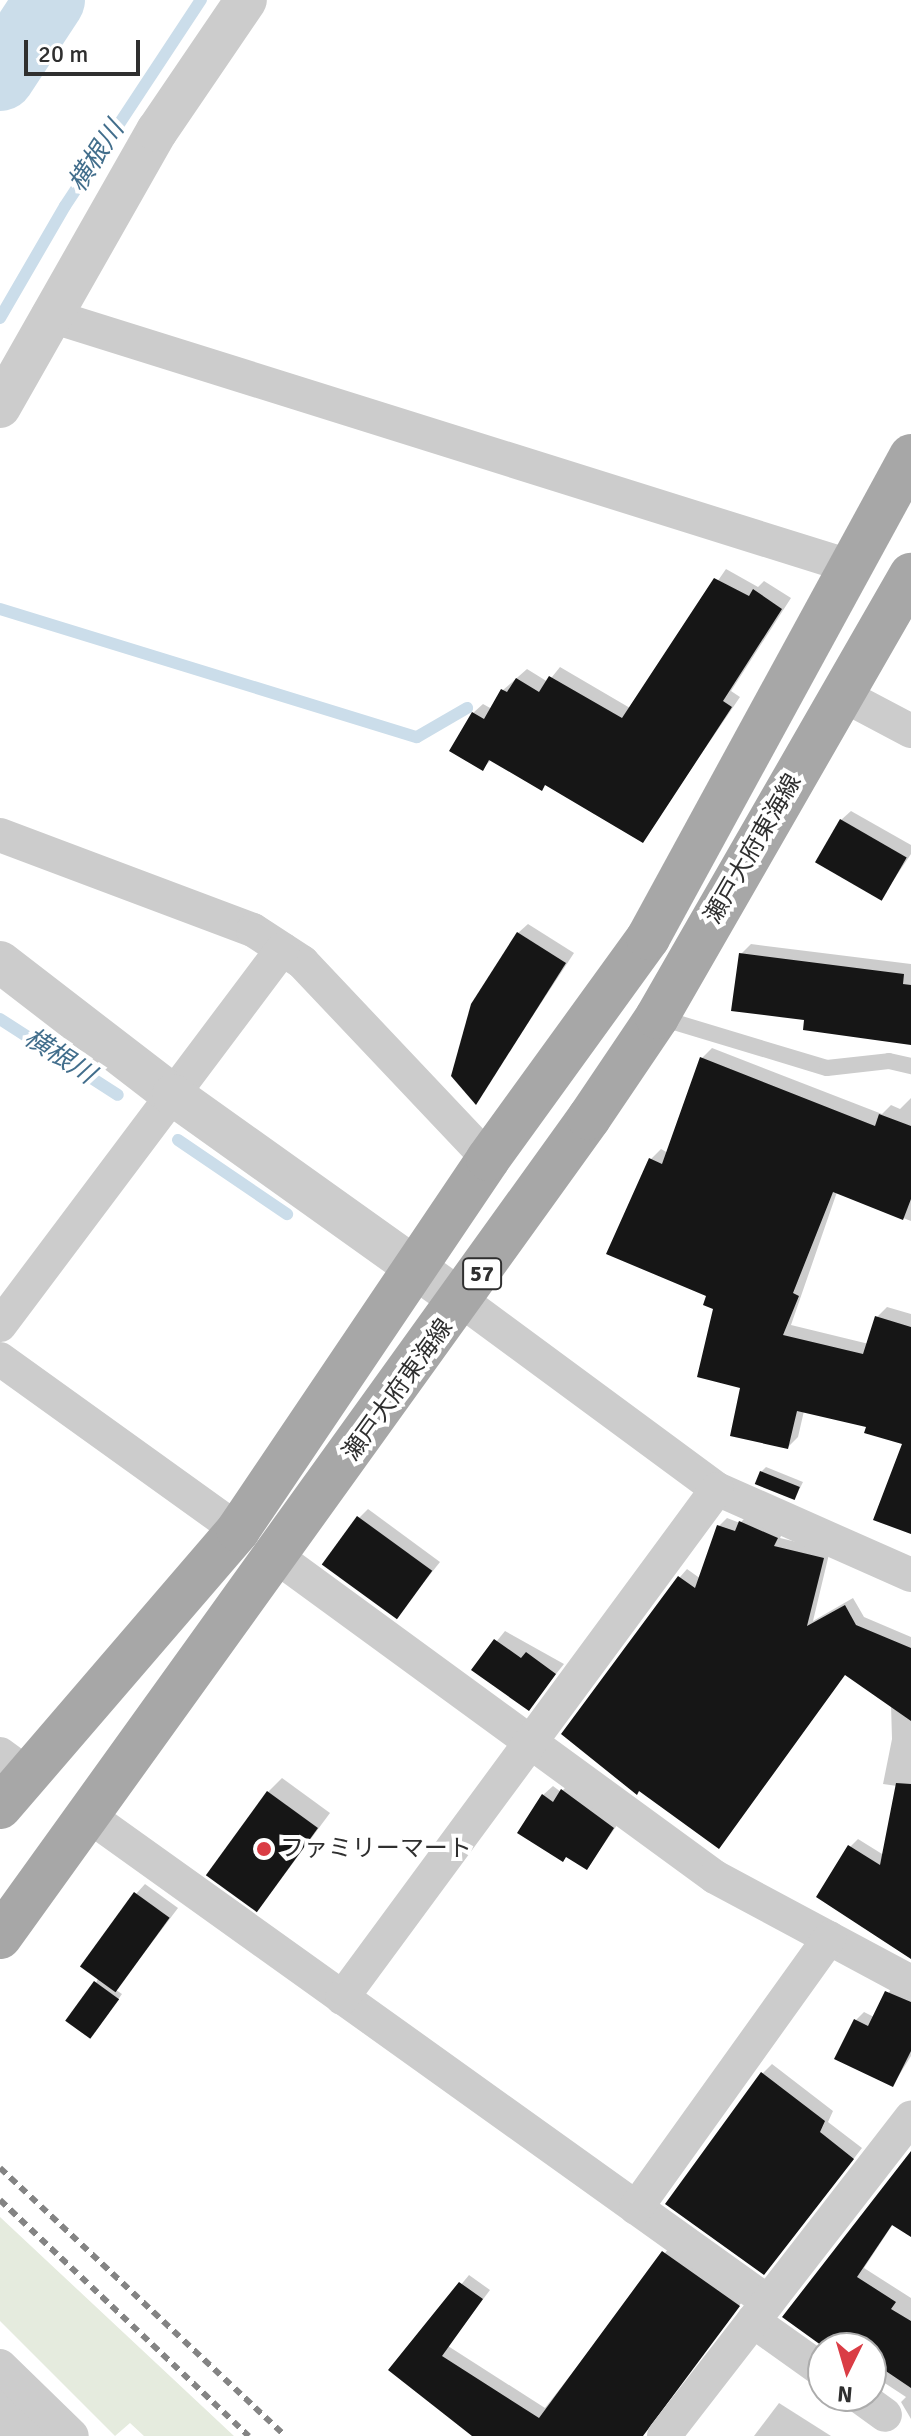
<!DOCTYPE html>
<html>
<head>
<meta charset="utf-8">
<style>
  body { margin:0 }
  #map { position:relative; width:911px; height:2436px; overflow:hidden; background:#fff; font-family:Signika,"Noto Sans JP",sans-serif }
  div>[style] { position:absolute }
  .green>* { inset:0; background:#e5ebde }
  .shadow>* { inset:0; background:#0003 }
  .stream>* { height:12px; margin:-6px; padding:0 6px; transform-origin:6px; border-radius:6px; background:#cbddea }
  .river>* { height:70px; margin:-35px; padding:0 35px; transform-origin:35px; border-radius:35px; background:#cbddea }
  .building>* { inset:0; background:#161616; transform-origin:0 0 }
  .service>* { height:16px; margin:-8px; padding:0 8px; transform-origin:8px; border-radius:8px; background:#ccc }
  .minor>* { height:34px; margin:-17px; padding:0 17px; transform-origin:17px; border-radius:17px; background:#ccc }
  .tertiary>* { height:42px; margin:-21px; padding:0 21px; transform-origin:21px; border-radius:21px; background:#ccc }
  .primary>* { height:44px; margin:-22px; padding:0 22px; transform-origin:22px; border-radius:22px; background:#a7a7a7 }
  .rail>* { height:6px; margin-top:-3px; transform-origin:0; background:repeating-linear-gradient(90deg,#848484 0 8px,transparent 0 14px) }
  .dots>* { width:22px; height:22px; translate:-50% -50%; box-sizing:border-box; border:4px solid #fff; border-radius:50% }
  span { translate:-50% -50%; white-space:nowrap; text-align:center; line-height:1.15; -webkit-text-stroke:8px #fff; paint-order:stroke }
  .shield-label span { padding:2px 6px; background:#fff; border:2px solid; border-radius:6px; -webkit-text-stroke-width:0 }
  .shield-label { font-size:22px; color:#2f2f2f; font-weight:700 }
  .street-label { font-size:24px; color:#2f2f2f }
  .poi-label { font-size:24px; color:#2f2f2f }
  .left { translate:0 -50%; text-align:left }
  .water-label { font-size:26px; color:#426e8c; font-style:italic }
  .north { position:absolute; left:807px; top:2332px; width:80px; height:80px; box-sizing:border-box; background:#fff; border:2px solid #acacac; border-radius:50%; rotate:185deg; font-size:22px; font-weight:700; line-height:32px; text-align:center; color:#2f2f2f }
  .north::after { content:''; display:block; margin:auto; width:28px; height:36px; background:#da3d45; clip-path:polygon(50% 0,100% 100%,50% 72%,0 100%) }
  .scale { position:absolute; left:24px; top:40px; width:116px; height:36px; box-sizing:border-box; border:4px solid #2f2f2f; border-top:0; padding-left:10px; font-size:24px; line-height:28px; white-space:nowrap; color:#2f2f2f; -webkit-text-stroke:6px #fff; paint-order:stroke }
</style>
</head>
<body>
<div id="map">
  <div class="green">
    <i style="clip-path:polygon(0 2217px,234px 2436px,144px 2436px,130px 2423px,115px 2436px,0 2321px)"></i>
  </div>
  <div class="shadow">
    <i style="clip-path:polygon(726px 569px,758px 587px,764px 581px,791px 598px,731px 691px,740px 697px,643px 840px,546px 783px,492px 759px,483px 768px,473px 713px,483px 704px,492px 709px,503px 690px,527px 669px,548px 682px,560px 667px,630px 708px)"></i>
    <i style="clip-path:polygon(851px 811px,911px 845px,911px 854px,882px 897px,841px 820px)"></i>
    <i style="clip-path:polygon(528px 924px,574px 953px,476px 1102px,518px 933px)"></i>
    <i style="clip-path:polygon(751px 944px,911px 964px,911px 1043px,806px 1019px,741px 954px)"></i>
    <i style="clip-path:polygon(712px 1048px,882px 1114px,891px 1105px,900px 1109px,911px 1098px,911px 1221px,837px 1192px,791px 1325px,869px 1344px,876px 1318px,887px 1307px,911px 1314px,911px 1531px,904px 1442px,868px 1426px,804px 1411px,798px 1437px,788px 1447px,742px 1386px,715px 1308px,650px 1160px,661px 1149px,668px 1153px,702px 1058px)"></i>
    <i style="clip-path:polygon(766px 1467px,803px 1482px,797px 1494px,793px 1499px,761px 1472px)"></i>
    <i style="clip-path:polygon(368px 1509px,440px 1562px,397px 1616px,359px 1518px)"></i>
    <i style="clip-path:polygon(749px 1514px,784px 1530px,780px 1538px,830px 1550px,813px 1621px,853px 1598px,864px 1617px,911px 1637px,911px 1838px,897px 1786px,883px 1784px,892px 1739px,891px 1705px,846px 1673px,636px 1792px,564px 1734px,680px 1577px,687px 1569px,701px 1579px,719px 1526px,727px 1518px,740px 1523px)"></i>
    <i style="clip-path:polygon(505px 1631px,564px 1664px,529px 1708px,474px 1669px)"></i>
    <i style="clip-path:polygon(282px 1778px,330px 1813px,258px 1910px,268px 1792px)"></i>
    <i style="clip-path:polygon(572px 1781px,622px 1818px,587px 1868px,543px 1795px,553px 1786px,561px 1792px)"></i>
    <i style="clip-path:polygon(858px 1839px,911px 1872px,911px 1958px,850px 1847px)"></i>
    <i style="clip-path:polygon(145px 1884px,178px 1908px,116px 1990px,122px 1994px,95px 2032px,96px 1983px,136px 1894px)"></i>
    <i style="clip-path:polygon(894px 1984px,911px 1993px,911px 2056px,893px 2085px,856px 2020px,864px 2012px,874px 2017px)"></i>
    <i style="clip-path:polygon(772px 2064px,833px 2111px,828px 2122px,862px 2148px,773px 2263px,762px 2074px)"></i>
    <i style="clip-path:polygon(911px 2156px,911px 2235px,893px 2224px,864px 2268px,911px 2298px,911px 2419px,901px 2402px,906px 2397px,871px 2374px,871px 2348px,832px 2348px,785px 2316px)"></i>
    <i style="clip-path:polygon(672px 2244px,746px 2297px,636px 2436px,477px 2436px,391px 2370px,469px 2275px,490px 2290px,448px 2346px,545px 2408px)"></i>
    <i style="clip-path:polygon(0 2378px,59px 2436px,0 2436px)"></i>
    <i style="clip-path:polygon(779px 2403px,831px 2436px,754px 2436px)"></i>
  </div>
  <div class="stream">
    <i style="left:0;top:318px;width:129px;rotate:-59.9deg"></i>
    <i style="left:65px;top:206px;width:247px;rotate:-56.6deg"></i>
    <i style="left:0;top:609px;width:436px;rotate:17.1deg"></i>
    <i style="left:417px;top:737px;width:58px;rotate:-30.1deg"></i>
    <i style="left:0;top:1019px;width:140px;rotate:32.8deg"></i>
    <i style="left:178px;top:1140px;width:132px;rotate:34.2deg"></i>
  </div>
  <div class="river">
    <i style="left:0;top:76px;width:91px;rotate:-56.7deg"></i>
  </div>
  <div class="building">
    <i style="clip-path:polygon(714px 578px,749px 596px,753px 589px,782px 609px,723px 701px,732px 707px,643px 843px,545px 785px,542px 791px,489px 760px,483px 771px,449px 751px,472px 712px,484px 719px,501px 689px,507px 692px,516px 678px,539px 692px,549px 676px,622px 718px)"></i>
    <i style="left:840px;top:819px;width:77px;height:50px;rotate:30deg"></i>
    <i style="clip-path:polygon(517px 932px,566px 963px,476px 1105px,451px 1076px,471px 1004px)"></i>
    <i style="clip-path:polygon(739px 953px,904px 974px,903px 984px,911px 985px,911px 1045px,803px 1030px,804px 1020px,731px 1011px)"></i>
    <i style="clip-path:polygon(700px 1057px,875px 1126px,879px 1114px,911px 1126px,911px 1199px,903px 1220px,833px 1192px,793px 1293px,799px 1296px,783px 1335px,863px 1354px,875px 1316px,911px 1327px,911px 1534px,873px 1520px,902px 1444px,864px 1433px,866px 1427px,797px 1411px,788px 1449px,730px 1436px,740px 1388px,697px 1377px,713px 1309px,703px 1305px,706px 1296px,606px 1254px,649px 1158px,662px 1164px)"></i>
    <i style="left:760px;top:1471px;width:43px;height:14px;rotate:22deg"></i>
    <i style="left:357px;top:1516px;width:93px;height:60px;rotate:36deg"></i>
    <i style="clip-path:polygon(739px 1521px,778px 1538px,774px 1546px,824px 1558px,807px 1626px,845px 1605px,856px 1625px,911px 1648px,911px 1721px,845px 1675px,719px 1849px,639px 1791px,637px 1795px,561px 1734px,678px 1576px,695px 1588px,717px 1525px,735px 1531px)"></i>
    <i style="clip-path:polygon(494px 1639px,521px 1658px,526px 1652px,556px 1674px,529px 1711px,471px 1670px)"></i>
    <i style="clip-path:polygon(896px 1783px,911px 1784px,911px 1959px,816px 1897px,848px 1845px,880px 1865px)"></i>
    <i style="clip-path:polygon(561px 1789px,614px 1828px,587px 1870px,566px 1857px,563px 1862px,517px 1833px,542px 1794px,553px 1802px)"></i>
    <i style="left:267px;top:1791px;width:63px;height:104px;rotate:36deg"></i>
    <i style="left:134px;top:1892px;width:44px;height:92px;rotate:36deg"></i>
    <i style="left:94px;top:1981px;width:31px;height:49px;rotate:36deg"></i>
    <i style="clip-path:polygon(885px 1991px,911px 2002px,911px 2051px,893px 2087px,834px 2059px,854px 2019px,868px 2026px)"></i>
    <i style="clip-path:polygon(761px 2072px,825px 2121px,820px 2132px,854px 2159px,764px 2275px,665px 2204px)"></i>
    <i style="clip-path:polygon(911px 2151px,911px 2237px,892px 2225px,857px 2277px,896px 2302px,891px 2309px,911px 2321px,911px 2388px,871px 2361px,871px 2348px,825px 2348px,782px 2317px)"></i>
    <i style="clip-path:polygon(662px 2251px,740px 2306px,643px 2436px,472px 2436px,388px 2370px,459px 2282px,483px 2299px,442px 2356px,539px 2418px)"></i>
  </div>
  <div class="service">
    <i style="left:661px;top:1018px;width:173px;rotate:16.8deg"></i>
    <i style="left:827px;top:1068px;width:62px;rotate:-6.4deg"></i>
    <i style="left:889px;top:1061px;width:23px;rotate:13deg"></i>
  </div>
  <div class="minor">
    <i style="left:48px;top:315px;width:843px;rotate:17.4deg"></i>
    <i style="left:841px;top:694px;width:79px;rotate:27.9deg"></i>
    <i style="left:0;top:835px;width:270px;rotate:20.6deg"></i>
    <i style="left:253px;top:930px;width:59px;rotate:33.1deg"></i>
    <i style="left:302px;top:962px;width:271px;rotate:46.6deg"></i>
    <i style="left:462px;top:1301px;width:317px;rotate:36.4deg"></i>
    <i style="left:717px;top:1489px;width:212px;rotate:23.9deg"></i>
    <i style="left:0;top:1325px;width:470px;rotate:-53.1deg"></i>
    <i style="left:0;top:1359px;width:293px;rotate:35.7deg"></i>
    <i style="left:277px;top:1557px;width:542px;rotate:36.15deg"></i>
    <i style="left:715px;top:1877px;width:222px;rotate:28.2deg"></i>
    <i style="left:0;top:1754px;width:36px;rotate:36deg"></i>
    <i style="left:89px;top:1816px;width:835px;rotate:35.59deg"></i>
    <i style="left:342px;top:1998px;width:632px;rotate:-53.62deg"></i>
    <i style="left:636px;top:2208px;width:332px;rotate:-54.4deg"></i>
    <i style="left:753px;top:2321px;width:86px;rotate:35.5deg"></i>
    <i style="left:0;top:2366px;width:100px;rotate:44.2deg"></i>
    <i style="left:859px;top:2396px;width:32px;rotate:36deg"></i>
    <i style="left:664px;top:2436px;width:403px;rotate:-52.2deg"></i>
  </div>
  <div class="tertiary">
    <i style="left:0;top:407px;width:318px;rotate:-60.4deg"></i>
    <i style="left:157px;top:131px;width:158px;rotate:-55.8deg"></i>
    <i style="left:0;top:962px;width:218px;rotate:37.6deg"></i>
    <i style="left:173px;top:1095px;width:355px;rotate:35.5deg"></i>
  </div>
  <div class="primary">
    <i style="left:0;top:1807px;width:365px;rotate:-49.3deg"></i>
    <i style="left:238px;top:1530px;width:447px;rotate:-56deg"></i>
    <i style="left:488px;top:1159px;width:273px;rotate:-54.1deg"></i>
    <i style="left:648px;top:938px;width:549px;rotate:-61.38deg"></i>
    <i style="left:0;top:1937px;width:1009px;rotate:-54.28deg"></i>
    <i style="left:589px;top:1118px;width:122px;rotate:-56deg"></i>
    <i style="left:657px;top:1017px;width:510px;rotate:-60.12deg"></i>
  </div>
  <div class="rail">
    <i style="left:0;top:2168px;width:391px;rotate:43.2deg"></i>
    <i style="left:0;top:2200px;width:343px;rotate:43.5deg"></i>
  </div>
  <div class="dots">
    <i style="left:264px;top:1849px;background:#da3d45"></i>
  </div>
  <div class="shield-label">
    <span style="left:482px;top:1274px">57</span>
  </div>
  <div class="street-label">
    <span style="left:753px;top:849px;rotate:-60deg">瀬戸大府東海線</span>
    <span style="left:398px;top:1390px;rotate:-54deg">瀬戸大府東海線</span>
  </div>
  <div class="poi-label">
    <span class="left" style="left:280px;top:1849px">ファミリーマート</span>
  </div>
  <div class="water-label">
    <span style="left:97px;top:157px;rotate:-57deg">横根川</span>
    <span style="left:59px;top:1057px;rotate:33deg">横根川</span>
  </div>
  <div class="north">N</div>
  <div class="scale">20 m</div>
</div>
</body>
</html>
